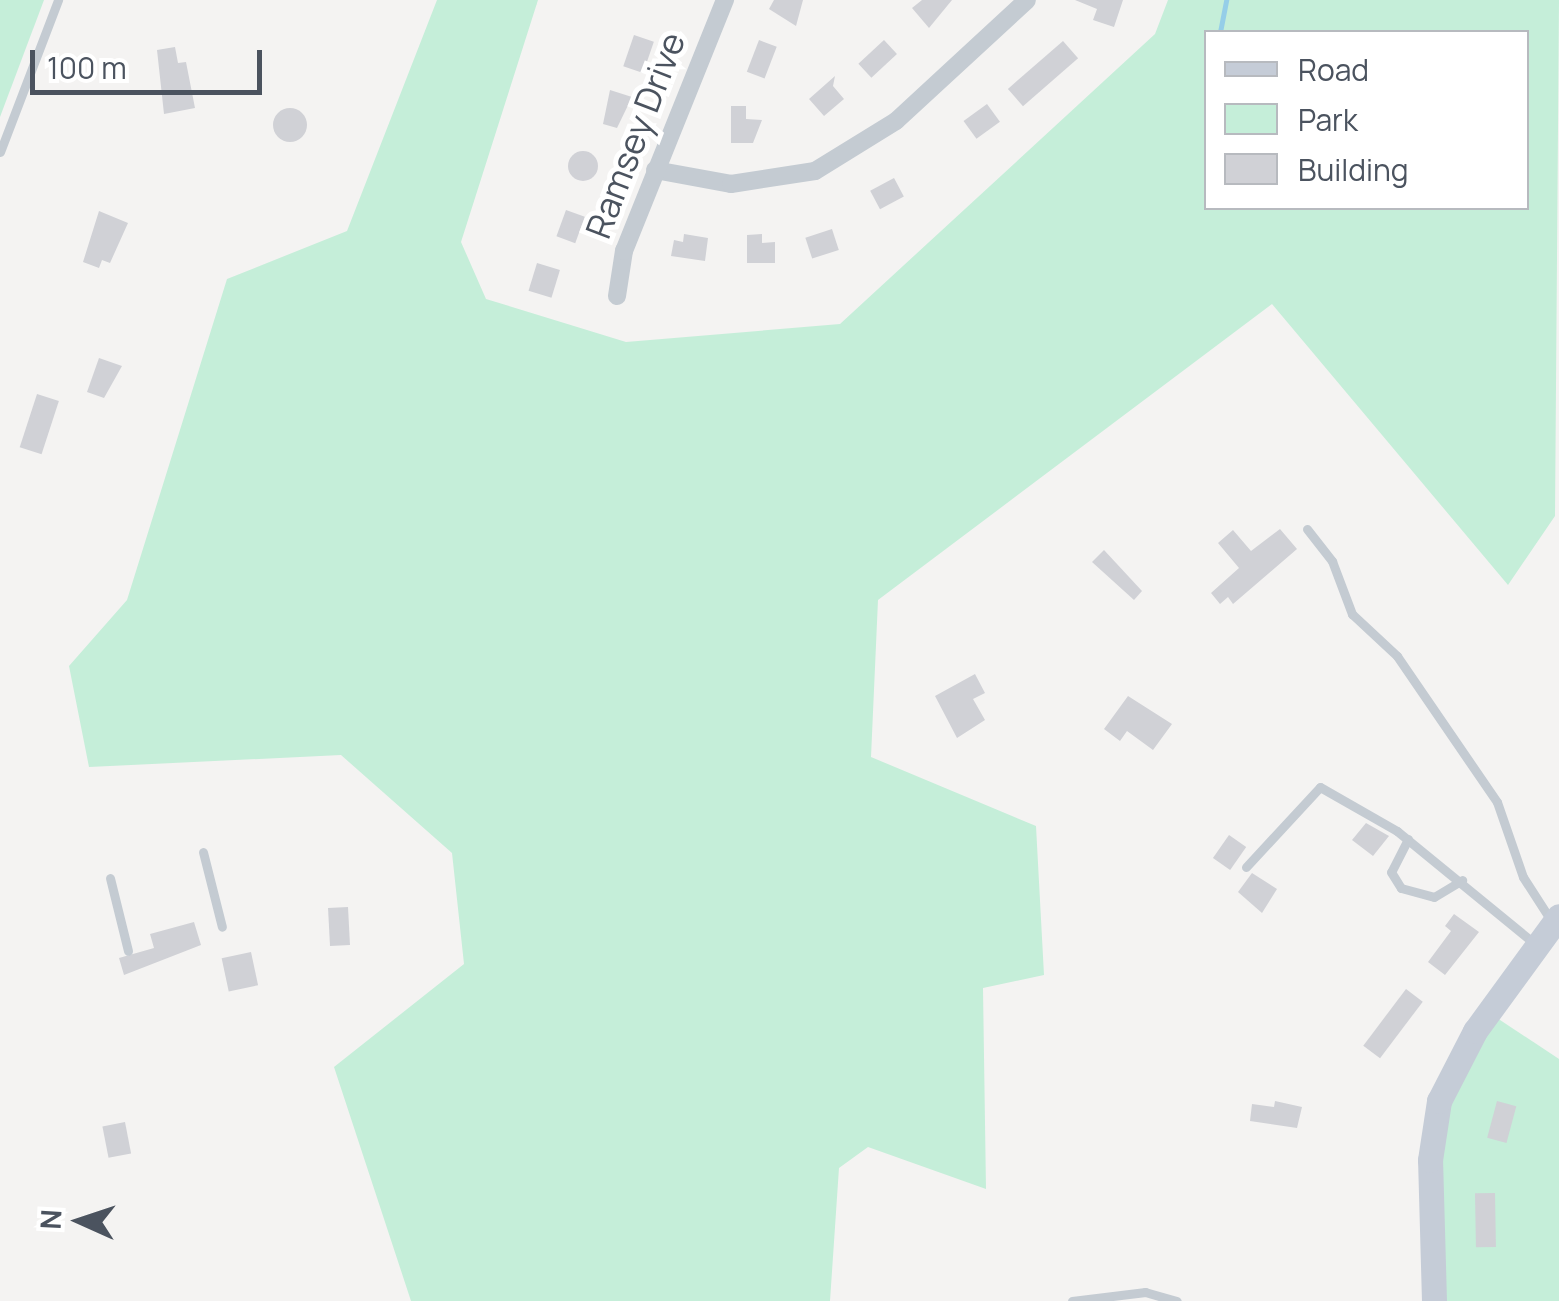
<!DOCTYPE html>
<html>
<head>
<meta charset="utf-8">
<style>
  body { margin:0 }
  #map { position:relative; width:1559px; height:1301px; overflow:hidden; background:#f4f3f2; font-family:Manrope,sans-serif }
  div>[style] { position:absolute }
  .green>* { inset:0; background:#c5eed9 }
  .stream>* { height:5px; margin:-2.5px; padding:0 2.5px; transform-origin:2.5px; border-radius:2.5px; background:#95cee8 }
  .building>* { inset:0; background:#d0d1d6; transform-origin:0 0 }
  .round { border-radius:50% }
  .lane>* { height:9px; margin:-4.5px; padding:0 4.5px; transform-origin:4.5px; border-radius:4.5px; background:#c4cbd2 }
  .street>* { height:18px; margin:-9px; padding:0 9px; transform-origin:9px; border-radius:9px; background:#c4cbd2 }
  .secondary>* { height:25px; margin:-12.5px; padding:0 12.5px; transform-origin:12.5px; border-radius:12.5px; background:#c5ccd7 }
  span { translate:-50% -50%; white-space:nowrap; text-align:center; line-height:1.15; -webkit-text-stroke:10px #fff; paint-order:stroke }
  .street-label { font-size:35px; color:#4b535f }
  .legend { position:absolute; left:1204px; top:30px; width:325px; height:180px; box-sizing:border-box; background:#fff; border:2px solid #b7babf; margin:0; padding:12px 18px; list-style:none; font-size:30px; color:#4b535f }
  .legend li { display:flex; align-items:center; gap:20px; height:50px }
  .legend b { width:50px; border:2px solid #b7babf }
  .north { position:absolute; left:30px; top:1171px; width:100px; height:100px; -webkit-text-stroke:8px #fff; paint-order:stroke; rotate:273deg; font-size:28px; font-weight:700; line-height:40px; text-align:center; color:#4b535f }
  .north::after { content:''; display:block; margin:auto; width:35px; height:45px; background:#4b535f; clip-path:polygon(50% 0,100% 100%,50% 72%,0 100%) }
  .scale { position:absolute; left:30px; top:50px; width:232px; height:45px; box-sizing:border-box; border:5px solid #4b535f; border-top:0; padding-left:12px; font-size:30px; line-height:35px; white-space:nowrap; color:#4b535f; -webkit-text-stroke:8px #fff; paint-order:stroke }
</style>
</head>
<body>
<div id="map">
  <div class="green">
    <i style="clip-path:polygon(0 0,44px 0,0 117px)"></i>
    <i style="clip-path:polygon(evenodd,437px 0,538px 0,461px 242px,486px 299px,626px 342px,840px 324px,1155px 34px,1168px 0,1559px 0,1555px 516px,1508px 585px,1272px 304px,878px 600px,871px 757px,1036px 826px,1044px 975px,983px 988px,986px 1189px,868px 1147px,839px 1168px,830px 1301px,411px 1301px,334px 1067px,464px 964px,452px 853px,341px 755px,89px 767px,69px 666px,127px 600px,227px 279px,347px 231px,437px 0,1206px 32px,1526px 32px,1526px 208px,1206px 208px,1206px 32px)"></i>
    <i style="clip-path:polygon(1488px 1012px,1559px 1059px,1559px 1301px,1434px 1301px,1433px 1130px)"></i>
  </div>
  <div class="stream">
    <i style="left:1220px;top:32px;width:33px;rotate:-79deg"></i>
  </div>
  <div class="building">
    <i style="clip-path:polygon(774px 0,803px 0,796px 26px,769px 9px)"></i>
    <i style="clip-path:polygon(922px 0,952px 0,929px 28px,912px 8px)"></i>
    <i style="clip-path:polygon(1075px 0,1123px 0,1114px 27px,1093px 20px,1097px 9px)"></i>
    <i style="left:634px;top:35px;width:21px;height:33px;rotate:19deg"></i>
    <i style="left:759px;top:40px;width:19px;height:34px;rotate:21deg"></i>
    <i style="left:884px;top:40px;width:19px;height:35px;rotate:47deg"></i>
    <i style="left:1063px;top:41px;width:23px;height:73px;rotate:49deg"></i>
    <i style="clip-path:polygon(175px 47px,178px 63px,186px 62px,195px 108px,164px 114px,157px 50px)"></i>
    <i style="clip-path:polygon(835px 76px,833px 86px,844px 99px,824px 116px,809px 99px)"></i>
    <i style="clip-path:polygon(610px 90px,632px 97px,617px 128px,603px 124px)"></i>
    <i style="left:987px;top:104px;width:22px;height:29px;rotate:54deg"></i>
    <i style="clip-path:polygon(731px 106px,746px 106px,746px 119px,762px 120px,753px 143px,731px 143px)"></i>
    <i class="round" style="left:273px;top:108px;width:34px;height:34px"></i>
    <i class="round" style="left:568px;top:151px;width:30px;height:30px"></i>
    <i style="left:894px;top:178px;width:21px;height:27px;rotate:62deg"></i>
    <i style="left:566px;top:210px;width:20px;height:28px;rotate:20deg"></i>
    <i style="clip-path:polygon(99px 211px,128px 223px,110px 263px,102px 260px,99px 268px,83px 262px)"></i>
    <i style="left:832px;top:229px;width:22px;height:28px;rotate:72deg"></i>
    <i style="clip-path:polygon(684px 234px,708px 238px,705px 261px,671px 256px,674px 240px,683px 242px)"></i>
    <i style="clip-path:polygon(762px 234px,762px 243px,775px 242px,775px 263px,747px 263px,747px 235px)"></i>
    <i style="left:537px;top:263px;width:24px;height:29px;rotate:17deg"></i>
    <i style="clip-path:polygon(99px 358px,122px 366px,104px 398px,87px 392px)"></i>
    <i style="left:37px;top:394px;width:23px;height:56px;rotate:18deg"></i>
    <i style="clip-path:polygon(1280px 529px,1297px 549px,1233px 604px,1228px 597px,1220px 604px,1211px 593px,1239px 568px,1218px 543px,1233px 530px,1251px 551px)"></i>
    <i style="clip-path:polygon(1104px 550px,1142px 591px,1134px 600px,1092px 562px)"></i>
    <i style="clip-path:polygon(975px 674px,985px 693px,973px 699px,985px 720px,957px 738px,935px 696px)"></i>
    <i style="clip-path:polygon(1128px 696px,1172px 724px,1153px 750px,1127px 731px,1120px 741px,1104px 729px)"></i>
    <i style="clip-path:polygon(1366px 823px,1389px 836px,1373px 856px,1352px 840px)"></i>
    <i style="left:1229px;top:835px;width:21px;height:28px;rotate:35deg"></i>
    <i style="clip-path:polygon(1252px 873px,1277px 889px,1262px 913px,1238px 892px)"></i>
    <i style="left:348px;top:907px;width:38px;height:20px;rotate:87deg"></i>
    <i style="clip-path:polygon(1454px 914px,1479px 932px,1445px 975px,1428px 962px,1451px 931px,1445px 926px)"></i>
    <i style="clip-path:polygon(194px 922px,201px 945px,124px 975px,119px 958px,154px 948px,150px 934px)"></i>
    <i style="left:251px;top:952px;width:34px;height:30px;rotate:78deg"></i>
    <i style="left:1406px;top:989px;width:21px;height:71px;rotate:37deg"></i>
    <i style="clip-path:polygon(1275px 1101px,1302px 1107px,1297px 1128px,1250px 1121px,1252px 1104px,1274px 1107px)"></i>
    <i style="left:1497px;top:1101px;width:20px;height:38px;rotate:15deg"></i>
    <i style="left:125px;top:1122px;width:32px;height:23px;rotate:79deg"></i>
    <i style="left:1495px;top:1193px;width:54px;height:20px;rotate:89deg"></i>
  </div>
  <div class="lane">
    <i style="left:0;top:152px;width:163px;rotate:-69.1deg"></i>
    <i style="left:1307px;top:529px;width:41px;rotate:52deg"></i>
    <i style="left:1332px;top:561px;width:57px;rotate:69.3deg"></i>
    <i style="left:1352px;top:614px;width:62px;rotate:43deg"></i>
    <i style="left:1397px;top:656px;width:177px;rotate:55.6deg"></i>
    <i style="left:1497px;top:802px;width:79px;rotate:70.9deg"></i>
    <i style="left:1523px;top:877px;width:54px;rotate:57.2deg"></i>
    <i style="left:1408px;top:839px;width:37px;rotate:117deg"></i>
    <i style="left:1391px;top:872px;width:19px;rotate:58deg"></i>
    <i style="left:1401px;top:888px;width:34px;rotate:15deg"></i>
    <i style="left:1434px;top:897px;width:33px;rotate:-31deg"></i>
    <i style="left:203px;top:852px;width:77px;rotate:75.8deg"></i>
    <i style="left:1246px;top:867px;width:109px;rotate:-47.2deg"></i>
    <i style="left:1320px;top:787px;width:89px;rotate:29.7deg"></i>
    <i style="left:1397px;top:831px;width:178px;rotate:39.3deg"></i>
    <i style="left:110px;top:878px;width:75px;rotate:76.1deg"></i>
    <i style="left:1072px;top:1301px;width:74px;rotate:-7deg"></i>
    <i style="left:1145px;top:1292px;width:33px;rotate:16deg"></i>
  </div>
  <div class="street">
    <i style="left:655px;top:170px;width:77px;rotate:10.4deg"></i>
    <i style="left:731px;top:184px;width:85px;rotate:-8.8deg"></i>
    <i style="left:815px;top:171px;width:95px;rotate:-31.7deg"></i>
    <i style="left:896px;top:121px;width:178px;rotate:-42.7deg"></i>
    <i style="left:617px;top:296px;width:46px;rotate:-81.2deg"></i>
    <i style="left:624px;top:251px;width:271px;rotate:-68.1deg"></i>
  </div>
  <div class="secondary">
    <i style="left:1434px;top:1301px;width:141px;rotate:-91.6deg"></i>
    <i style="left:1430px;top:1160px;width:60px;rotate:-81.3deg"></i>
    <i style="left:1439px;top:1101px;width:79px;rotate:-62.8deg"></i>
    <i style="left:1475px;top:1031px;width:142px;rotate:-53.9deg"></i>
  </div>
  <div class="street-label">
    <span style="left:635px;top:135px;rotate:-69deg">Ramsey Drive</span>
  </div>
  <ul class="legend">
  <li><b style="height:12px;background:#c5ccd7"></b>Road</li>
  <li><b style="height:28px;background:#c5eed9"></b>Park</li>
  <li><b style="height:28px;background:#d0d1d6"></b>Building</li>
  </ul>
  <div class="north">N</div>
  <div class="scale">100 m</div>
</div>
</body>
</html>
